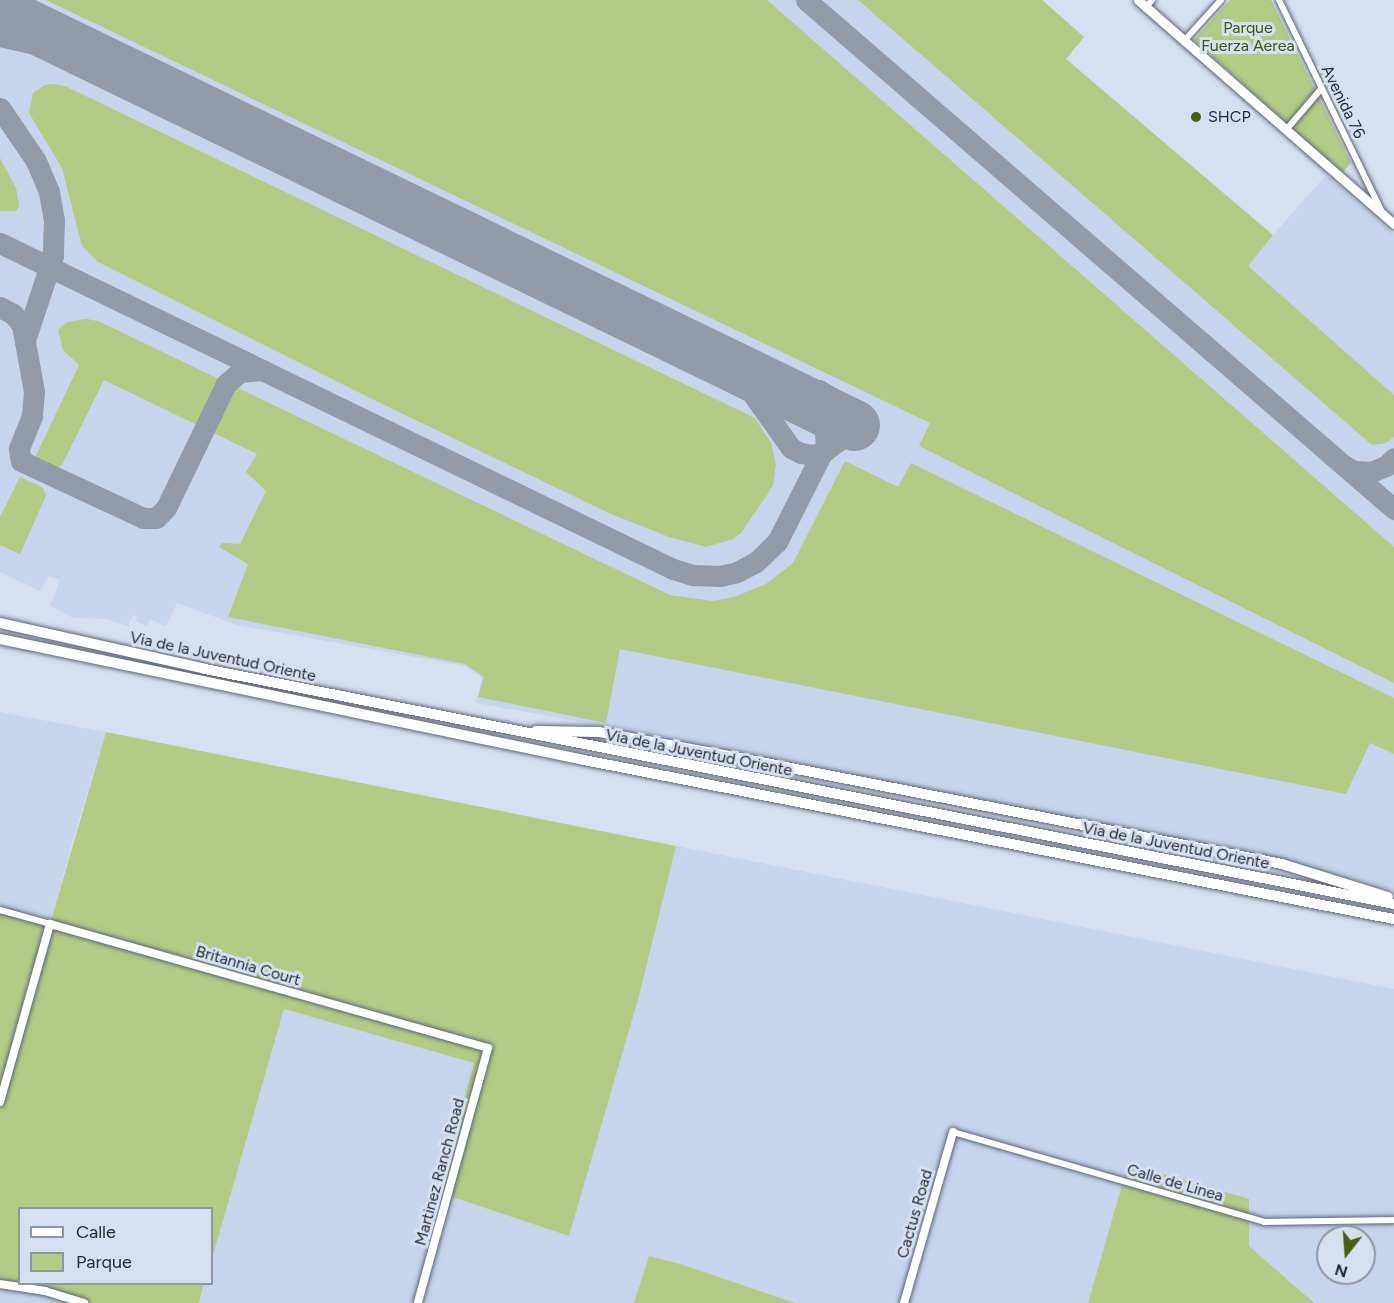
<!DOCTYPE html>
<html>
<head>
<meta charset="utf-8">
<style>
  body { margin:0 }
  #map { position:relative; width:1394px; height:1303px; overflow:hidden; background:#d5dff0; font-family:Figtree,sans-serif }
  div>[style] { position:absolute }
  .built>* { inset:0; background:#c6d4ec }
  .green>* { inset:0; background:#b4cb86 }
  .taxiway>* { height:21px; margin:-10.5px; padding:0 10.5px; transform-origin:10.5px; border-radius:10.5px; background:#949ba8 }
  .runway>* { height:51px; margin:-25.5px; padding:0 25.5px; transform-origin:25.5px; border-radius:25.5px; background:#949ba8 }
  .roads { filter:drop-shadow(0 0 2px #5e6776) drop-shadow(0 0 2px #5e6776) }
  .minor>* { height:6px; margin:-3px; padding:0 3px; transform-origin:3px; border-radius:3px; background:#fff }
  .tertiary>* { height:8px; margin:-4px; padding:0 4px; transform-origin:4px; border-radius:4px; background:#fff }
  .secondary>* { height:9px; margin:-4.5px; padding:0 4.5px; transform-origin:4.5px; border-radius:4.5px; background:#fff }
  .trunk>* { height:10px; margin:-5px; padding:0 5px; transform-origin:5px; border-radius:5px; background:#fff }
  .dots>* { width:16px; height:16px; translate:-50% -50%; box-sizing:border-box; border:3px solid #d5dff0; border-radius:50% }
  span { translate:-50% -50%; white-space:nowrap; text-align:center; line-height:1.15; -webkit-text-stroke:6px #d5dff0; paint-order:stroke }
  .park-label { font-size:16px; color:#455905 }
  .street-label { font-size:16px; color:#282c33 }
  .poi-label { font-size:16px; color:#282c33 }
  .left { translate:0 -50%; text-align:left }
  .legend { position:absolute; left:18px; top:1207px; width:195px; height:78px; box-sizing:border-box; background:#d5dff0; border:2px solid #9097a4; margin:0; padding:8px 10px; list-style:none; font-size:18px; color:#282c33 }
  .legend li { display:flex; align-items:center; gap:12px; height:30px }
  .legend b { width:30px; border:2px solid #9097a4 }
  .north { position:absolute; left:1316px; top:1225px; width:60px; height:60px; box-sizing:border-box; background:#d5dff0; border:2px solid #9097a4; border-radius:50%; rotate:197deg; font-size:16px; font-weight:700; line-height:24px; text-align:center; color:#282c33 }
  .north::after { content:''; display:block; margin:auto; width:21px; height:27px; background:#4a5f07; clip-path:polygon(50% 0,100% 100%,50% 72%,0 100%) }
</style>
</head>
<body>
<div id="map">
  <div class="built">
    <i style="clip-path:polygon(0 0,1042px 0,1084px 37px,1066px 59px,1273px 235px,1326px 175px,1394px 234px,1394px 891px,1330px 873px,757px 754px,476px 703px,482px 678px,465px 666px,237px 625px,177px 603px,166px 626px,150px 619px,147px 626px,136px 621px,137px 617px,133px 615px,128px 626px,107px 619px,73px 618px,50px 606px,60px 580px,48px 576px,40px 591px,0 572px)"></i>
    <i style="clip-path:polygon(0 712px,106px 732px,73px 839px,50px 924px,0 910px)"></i>
    <i style="clip-path:polygon(evenodd,676px 846px,1394px 989px,1394px 1303px,1314px 1303px,1249px 1246px,1128px 1165px,1088px 1303px,795px 1303px,649px 1256px,634px 1303px,199px 1303px,205px 1284px,212px 1284px,212px 1260px,284px 1009px,475px 1063px,438px 1192px,639px 996px,676px 846px,1328px 1237px,1364px 1237px,1364px 1273px,1328px 1273px,1328px 1237px)"></i>
    <i style="clip-path:polygon(0 1284px,18px 1285px,79px 1303px,0 1303px)"></i>
  </div>
  <div class="green">
    <i style="clip-path:polygon(46px 0,767px 0,1394px 547px,1394px 683px,919px 446px,930px 423px)"></i>
    <i style="clip-path:polygon(858px 0,1042px 0,1084px 37px,1066px 59px,1273px 235px,1248px 266px,1394px 395px,1394px 437px,1386px 443px,1372px 445px)"></i>
    <i style="clip-path:polygon(1230px 0,1271px 0,1351px 163px,1342px 173px,1194px 40px)"></i>
    <i style="clip-path:polygon(52px 84px,65px 86px,755px 418px,771px 443px,776px 465px,773px 485px,767px 495px,741px 533px,733px 539px,706px 547px,669px 537px,611px 514px,372px 399px,98px 262px,82px 246px,62px 168px,29px 113px,33px 93px,45px 85px)"></i>
    <i style="clip-path:polygon(0 158px,16px 188px,19px 206px,16px 211px,0 211px)"></i>
    <i style="clip-path:polygon(86px 319px,98px 321px,670px 595px,712px 601px,734px 597px,766px 584px,793px 563px,845px 461px,898px 487px,911px 463px,1394px 698px,1394px 754px,1370px 743px,1346px 794px,620px 649px,606px 723px,478px 697px,484px 677px,465px 664px,228px 617px,248px 564px,219px 547px,222px 543px,240px 544px,266px 491px,246px 472px,257px 454px,104px 380px,62px 465px,54px 470px,34px 460px,79px 365px,63px 350px,58px 330px,67px 322px)"></i>
    <i style="clip-path:polygon(20px 477px,43px 488px,46px 496px,20px 554px,0 545px,0 517px)"></i>
    <i style="clip-path:polygon(106px 732px,676px 846px,639px 996px,569px 1236px,438px 1192px,474px 1063px,284px 1009px,212px 1259px,212px 1208px,20px 1208px,20px 1284px,204px 1284px,199px 1303px,79px 1303px,0 1281px,0 910px,50px 924px)"></i>
    <i style="clip-path:polygon(1128px 1164px,1249px 1199px,1249px 1246px,1314px 1303px,1088px 1303px)"></i>
    <i style="clip-path:polygon(649px 1256px,680px 1264px,795px 1303px,634px 1303px)"></i>
  </div>
  <div class="taxiway">
    <i style="left:806px;top:0;width:778px;rotate:40.88deg"></i>
    <i style="left:0;top:36px;width:72px;rotate:12.9deg"></i>
    <i style="left:70px;top:52px;width:67px;rotate:20.1deg"></i>
    <i style="left:0;top:108px;width:64px;rotate:55.8deg"></i>
    <i style="left:36px;top:161px;width:34px;rotate:67deg"></i>
    <i style="left:49px;top:192px;width:28px;rotate:80deg"></i>
    <i style="left:54px;top:220px;width:36px;rotate:92deg"></i>
    <i style="left:53px;top:256px;width:89px;rotate:108.4deg"></i>
    <i style="left:0;top:243px;width:748px;rotate:25.85deg"></i>
    <i style="left:673px;top:569px;width:21px;rotate:17deg"></i>
    <i style="left:693px;top:575px;width:27px;rotate:2deg"></i>
    <i style="left:720px;top:576px;width:17px;rotate:-13deg"></i>
    <i style="left:737px;top:572px;width:21px;rotate:-28deg"></i>
    <i style="left:756px;top:562px;width:29px;rotate:-44deg"></i>
    <i style="left:777px;top:542px;width:109px;rotate:-63.2deg"></i>
    <i style="left:826px;top:445px;width:23px;rotate:-95deg"></i>
    <i style="left:824px;top:422px;width:24px;rotate:-126deg"></i>
    <i style="left:0;top:307px;width:15px;rotate:28deg"></i>
    <i style="left:13px;top:314px;width:14px;rotate:51deg"></i>
    <i style="left:22px;top:325px;width:68px;rotate:79.8deg"></i>
    <i style="left:34px;top:392px;width:24px;rotate:95deg"></i>
    <i style="left:32px;top:416px;width:35px;rotate:112deg"></i>
    <i style="left:19px;top:449px;width:12px;rotate:81deg"></i>
    <i style="left:21px;top:461px;width:135px;rotate:25deg"></i>
    <i style="left:143px;top:518px;width:13px"></i>
    <i style="left:156px;top:518px;width:14px;rotate:-45deg"></i>
    <i style="left:166px;top:508px;width:138px;rotate:-64.2deg"></i>
    <i style="left:226px;top:384px;width:18px;rotate:-41deg"></i>
    <i style="left:240px;top:372px;width:23px;rotate:-5deg"></i>
    <i style="left:721px;top:360px;width:20px;rotate:37deg"></i>
    <i style="left:737px;top:372px;width:93px;rotate:54.6deg"></i>
    <i style="left:791px;top:448px;width:11px;rotate:27deg"></i>
    <i style="left:801px;top:453px;width:11px;rotate:10deg"></i>
    <i style="left:812px;top:455px;width:10px;rotate:-11deg"></i>
    <i style="left:822px;top:453px;width:20px;rotate:-37deg"></i>
    <i style="left:838px;top:441px;width:22px;rotate:-74deg"></i>
    <i style="left:844px;top:420px;width:20px;rotate:-110deg"></i>
    <i style="left:837px;top:401px;width:21px;rotate:-149deg"></i>
    <i style="left:819px;top:390px;width:28px;rotate:176deg"></i>
    <i style="left:791px;top:392px;width:17px;rotate:-163deg"></i>
    <i style="left:1345px;top:466px;width:10px;rotate:29deg"></i>
    <i style="left:1354px;top:471px;width:17px;rotate:3deg"></i>
    <i style="left:1371px;top:472px;width:16px;rotate:-22deg"></i>
    <i style="left:1386px;top:466px;width:11px;rotate:-45deg"></i>
  </div>
  <div class="runway">
    <i style="left:0;top:11px;width:949px;rotate:25.86deg"></i>
  </div>
  <div class="roads">
    <div class="minor">
      <i style="left:1279px;top:0;width:233px;rotate:64.1deg"></i>
      <i style="left:1146px;top:7px;width:9px;rotate:-49deg"></i>
      <i style="left:1184px;top:41px;width:55px;rotate:-47.9deg"></i>
      <i style="left:1286px;top:130px;width:54px;rotate:-49.5deg"></i>
      <i style="left:0;top:910px;width:52px;rotate:15.6deg"></i>
      <i style="left:953px;top:1132px;width:324px;rotate:16.1deg"></i>
      <i style="left:1264px;top:1222px;width:130px;rotate:-0.9deg"></i>
    </div>
    <div class="tertiary">
      <i style="left:0;top:1102px;width:185px;rotate:-74.3deg"></i>
      <i style="left:50px;top:924px;width:455px;rotate:15.8deg"></i>
      <i style="left:488px;top:1048px;width:264px;rotate:105.4deg"></i>
      <i style="left:0;top:1284px;width:46px;rotate:8.8deg"></i>
      <i style="left:45px;top:1291px;width:41px;rotate:17.1deg"></i>
      <i style="left:904px;top:1303px;width:178px;rotate:-74deg"></i>
    </div>
    <div class="secondary">
      <i style="left:1138px;top:0;width:340px;rotate:41.2deg"></i>
    </div>
    <div class="trunk">
      <i style="left:0;top:623px;width:210px;rotate:12.6deg"></i>
      <i style="left:205px;top:669px;width:1212px;rotate:11.18deg"></i>
      <i style="left:0;top:639px;width:596px;rotate:11.71deg"></i>
      <i style="left:584px;top:760px;width:825px;rotate:11.11deg"></i>
      <i style="left:536px;top:731px;width:63px;rotate:0.9deg"></i>
      <i style="left:599px;top:732px;width:138px;rotate:10.4deg"></i>
      <i style="left:735px;top:757px;width:557px;rotate:11.07deg"></i>
      <i style="left:1282px;top:864px;width:111px;rotate:17.3deg"></i>
    </div>
  </div>
  <div class="dots">
    <i style="left:1196px;top:117px;background:#4a5f07"></i>
  </div>
  <div class="park-label">
    <span style="left:1248px;top:37px">Parque<br>Fuerza Aerea</span>
  </div>
  <div class="street-label">
    <span style="left:1343px;top:102px;rotate:64deg">Avenida 76</span>
    <span style="left:223px;top:657px;rotate:12deg">Via de la Juventud Oriente</span>
    <span style="left:699px;top:753px;rotate:11deg">Via de la Juventud Oriente</span>
    <span style="left:1176px;top:846px;rotate:11deg">Via de la Juventud Oriente</span>
    <span style="left:248px;top:966px;rotate:16deg">Britannia Court</span>
    <span style="left:440px;top:1172px;rotate:-75deg">Martinez Ranch Road</span>
    <span style="left:1175px;top:1183px;rotate:16deg">Calle de Linea</span>
    <span style="left:915px;top:1214px;rotate:-74deg">Cactus Road</span>
  </div>
  <div class="poi-label">
    <span class="left" style="left:1208px;top:117px">SHCP</span>
  </div>
  <ul class="legend">
  <li><b style="height:8px;background:#fff"></b>Calle</li>
  <li><b style="height:16px;background:#b4cb86"></b>Parque</li>
  </ul>
  <div class="north">N</div>
</div>
</body>
</html>
